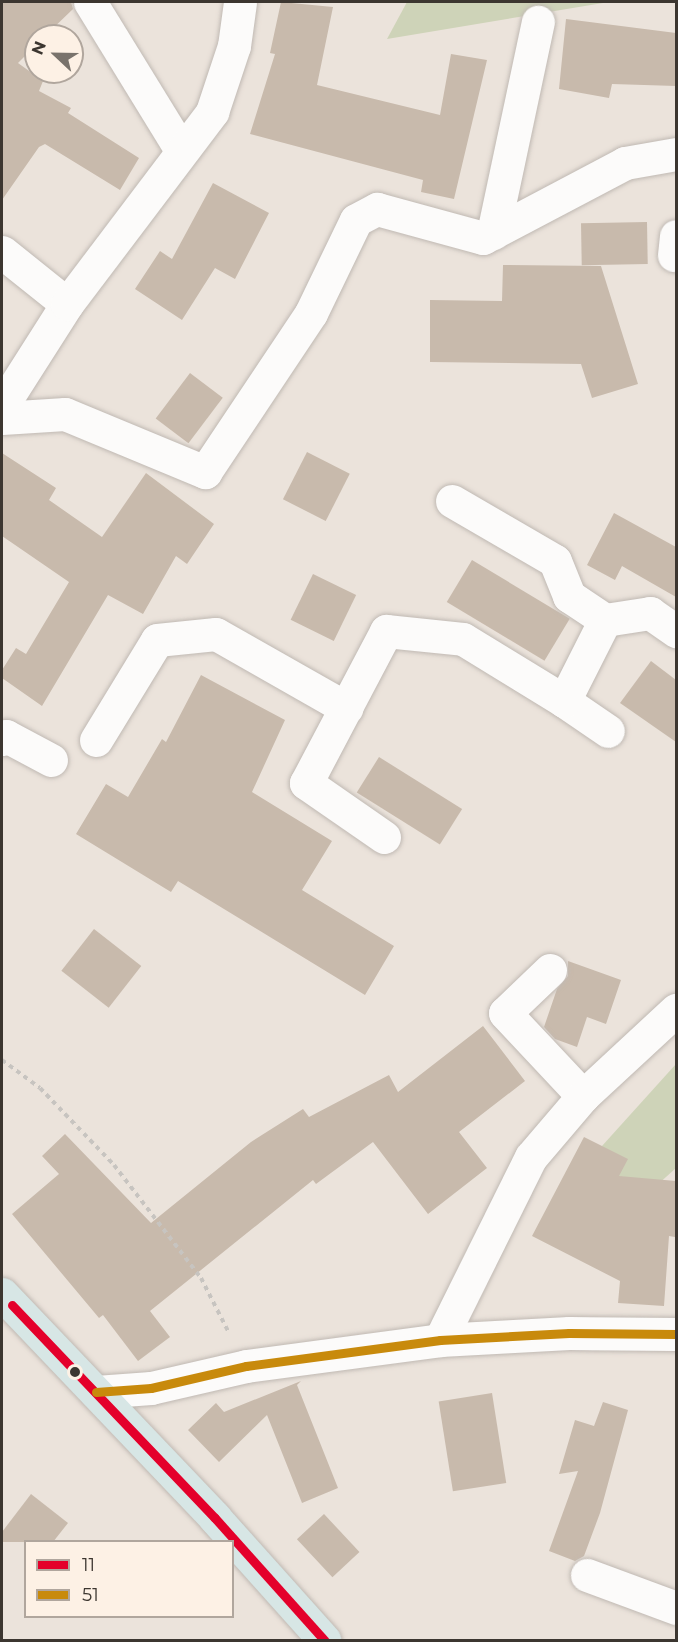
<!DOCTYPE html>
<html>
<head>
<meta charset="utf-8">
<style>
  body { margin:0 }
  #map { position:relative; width:678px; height:1642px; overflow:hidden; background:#ebe3db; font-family:Montserrat,sans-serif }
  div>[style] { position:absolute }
  .green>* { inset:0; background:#ced3b8 }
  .building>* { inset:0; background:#c8baac; transform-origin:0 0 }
  .path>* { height:4px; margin-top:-2px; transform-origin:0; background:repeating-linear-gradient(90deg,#c7c4c0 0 4.5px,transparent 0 9px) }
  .roads { filter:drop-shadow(0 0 2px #c0b9b3) drop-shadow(0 0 2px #c0b9b3) }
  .street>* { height:33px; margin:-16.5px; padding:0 16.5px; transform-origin:16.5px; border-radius:16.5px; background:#fcfbfa }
  .highway>* { height:33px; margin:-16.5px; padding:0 16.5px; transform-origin:16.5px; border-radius:16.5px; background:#d7e6e5 }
  .bus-1>* { height:9px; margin:-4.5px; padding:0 4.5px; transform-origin:4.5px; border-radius:4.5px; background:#e4002b }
  .bus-2>* { height:9px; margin:-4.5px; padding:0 4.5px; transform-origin:4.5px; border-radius:4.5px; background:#c88a0c }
  .dots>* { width:16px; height:16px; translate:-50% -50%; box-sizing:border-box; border:3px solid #fdf1e5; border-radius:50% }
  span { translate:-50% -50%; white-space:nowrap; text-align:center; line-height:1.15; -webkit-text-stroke:4.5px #fdf1e5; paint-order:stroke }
  .frame { position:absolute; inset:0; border:3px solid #3c3630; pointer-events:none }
  .legend { position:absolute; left:24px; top:1540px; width:210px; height:78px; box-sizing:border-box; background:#fdf1e5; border:2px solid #b0a69d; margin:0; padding:8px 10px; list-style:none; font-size:18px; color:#3c3630 }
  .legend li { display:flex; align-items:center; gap:12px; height:30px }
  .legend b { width:30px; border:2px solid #b0a69d }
  .north { position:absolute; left:24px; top:24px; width:60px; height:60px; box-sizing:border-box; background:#fdf1e5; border:2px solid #b0a69d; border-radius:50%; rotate:292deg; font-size:16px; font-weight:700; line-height:24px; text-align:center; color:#3c3630 }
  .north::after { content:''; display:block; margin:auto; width:21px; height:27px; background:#79736c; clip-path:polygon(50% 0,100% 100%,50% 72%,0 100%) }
</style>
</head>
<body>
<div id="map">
  <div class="green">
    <i style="clip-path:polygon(407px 2px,609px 2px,387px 39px)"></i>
    <i style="clip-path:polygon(676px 1064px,676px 1168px,656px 1186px,619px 1183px,602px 1146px)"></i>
  </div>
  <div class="building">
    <i style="clip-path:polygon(2px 2px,71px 2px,73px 9px,45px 36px,36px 36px,36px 45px,18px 63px,43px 81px,39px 91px,71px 108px,68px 113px,139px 158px,120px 190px,45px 144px,39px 147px,2px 200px)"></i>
    <i style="clip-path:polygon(281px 2px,333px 7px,317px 85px,440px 115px,451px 54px,487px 60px,454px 199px,421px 192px,423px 180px,250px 134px,275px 54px,270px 53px)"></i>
    <i style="clip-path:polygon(566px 19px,676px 33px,676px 86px,612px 84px,609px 98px,559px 89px)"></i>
    <i style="clip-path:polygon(213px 183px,269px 213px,235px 279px,215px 268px,182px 320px,135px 289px,160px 251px,172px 259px)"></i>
    <i style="left:647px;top:222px;width:42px;height:66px;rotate:89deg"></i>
    <i style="clip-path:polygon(503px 265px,601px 266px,638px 384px,592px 398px,581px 364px,430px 362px,430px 300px,502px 301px)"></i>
    <i style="left:190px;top:373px;width:41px;height:57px;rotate:37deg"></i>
    <i style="left:307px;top:452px;width:48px;height:53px;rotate:27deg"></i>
    <i style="clip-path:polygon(2px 453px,56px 488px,49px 500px,102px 537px,146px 473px,214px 524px,187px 564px,176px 556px,143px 614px,108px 595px,42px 706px,2px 678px,2px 670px,16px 648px,26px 654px,69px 582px,2px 536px)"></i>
    <i style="clip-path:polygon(614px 513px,676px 547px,676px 597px,622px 566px,615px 580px,587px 565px)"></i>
    <i style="left:472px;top:560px;width:114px;height:49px;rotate:31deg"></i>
    <i style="left:313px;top:574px;width:48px;height:51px;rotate:26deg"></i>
    <i style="clip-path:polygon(651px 661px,676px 680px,676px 742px,620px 703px)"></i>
    <i style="clip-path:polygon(201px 675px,285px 720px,252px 792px,332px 841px,302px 890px,394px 946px,365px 995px,178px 881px,171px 892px,76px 834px,106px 784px,128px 797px,162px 739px,166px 742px)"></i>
    <i style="left:379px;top:757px;width:98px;height:42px;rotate:32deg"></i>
    <i style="left:94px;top:929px;width:60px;height:53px;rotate:38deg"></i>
    <i style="clip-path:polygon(568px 961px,621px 980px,606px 1024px,587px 1017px,577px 1047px,555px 1039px,544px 1027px,557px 989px,568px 976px)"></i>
    <i style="clip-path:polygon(483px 1026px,525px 1081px,459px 1132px,487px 1168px,428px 1214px,373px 1142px,316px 1184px,313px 1180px,150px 1311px,170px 1337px,138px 1361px,103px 1315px,99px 1318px,12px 1214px,59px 1174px,42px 1156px,65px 1134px,151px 1223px,251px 1142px,303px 1109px,309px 1117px,389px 1075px,398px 1092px)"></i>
    <i style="clip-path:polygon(584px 1137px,628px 1159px,619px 1176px,676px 1181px,675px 1237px,669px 1236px,664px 1306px,618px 1303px,620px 1281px,532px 1236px)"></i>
    <i style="clip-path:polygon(301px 1381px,297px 1385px,338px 1488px,302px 1503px,267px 1415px,219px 1462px,188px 1430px,216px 1403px,224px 1412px)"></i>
    <i style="left:492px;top:1393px;width:91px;height:54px;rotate:81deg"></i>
    <i style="clip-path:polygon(603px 1402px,628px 1410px,600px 1513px,584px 1556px,575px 1561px,549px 1551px,578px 1471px,559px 1474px,575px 1420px,594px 1426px)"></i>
    <i style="clip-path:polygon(31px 1494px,68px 1523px,53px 1542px,2px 1542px,2px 1532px)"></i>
    <i style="left:324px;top:1514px;width:52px;height:37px;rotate:47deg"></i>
  </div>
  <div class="path">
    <i style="left:2px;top:1060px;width:47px;rotate:36.4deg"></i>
    <i style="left:40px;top:1088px;width:107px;rotate:46.1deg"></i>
    <i style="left:114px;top:1165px;width:143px;rotate:52.4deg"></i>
    <i style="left:201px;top:1278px;width:59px;rotate:63deg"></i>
  </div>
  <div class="roads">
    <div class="street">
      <i style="left:90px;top:2px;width:174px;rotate:58.4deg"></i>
      <i style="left:493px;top:233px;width:216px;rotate:-78deg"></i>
      <i style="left:2px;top:252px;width:83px;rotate:38.7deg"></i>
      <i style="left:674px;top:255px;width:19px;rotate:-84deg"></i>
      <i style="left:2px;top:406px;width:121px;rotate:-57.5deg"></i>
      <i style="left:67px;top:304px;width:241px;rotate:-52.9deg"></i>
      <i style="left:212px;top:112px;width:70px;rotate:-71.6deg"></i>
      <i style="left:234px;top:46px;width:44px;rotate:-82.2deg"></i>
      <i style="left:2px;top:418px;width:63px;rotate:-3.6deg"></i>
      <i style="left:65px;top:414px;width:152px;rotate:22.5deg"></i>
      <i style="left:205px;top:472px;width:191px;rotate:-56.3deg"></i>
      <i style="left:311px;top:313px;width:103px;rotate:-64.2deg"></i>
      <i style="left:356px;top:220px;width:24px;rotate:-28deg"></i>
      <i style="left:377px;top:209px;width:110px;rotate:15.3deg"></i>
      <i style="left:483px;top:238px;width:161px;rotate:-27.8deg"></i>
      <i style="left:625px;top:163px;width:52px;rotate:-10deg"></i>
      <i style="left:452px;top:501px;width:119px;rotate:30.2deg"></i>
      <i style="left:555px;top:561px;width:38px;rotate:68deg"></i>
      <i style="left:569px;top:596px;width:43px;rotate:33.7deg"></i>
      <i style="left:564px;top:701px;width:53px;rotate:34.3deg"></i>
      <i style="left:2px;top:739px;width:5px;rotate:-37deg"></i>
      <i style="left:6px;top:736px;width:51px;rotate:28.1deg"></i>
      <i style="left:96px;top:740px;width:117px;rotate:-58.6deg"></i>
      <i style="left:157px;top:640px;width:59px;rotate:-5.8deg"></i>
      <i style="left:216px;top:634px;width:150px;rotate:29.6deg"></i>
      <i style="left:384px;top:837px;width:95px;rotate:-145.3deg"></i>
      <i style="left:306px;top:783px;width:172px;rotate:-62.2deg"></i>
      <i style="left:386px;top:631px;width:77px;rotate:5.9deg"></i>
      <i style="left:463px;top:639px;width:119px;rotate:31.5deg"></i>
      <i style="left:564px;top:701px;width:91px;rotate:-63.2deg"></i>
      <i style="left:605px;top:620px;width:46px;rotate:-8.8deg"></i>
      <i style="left:650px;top:613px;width:32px;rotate:35deg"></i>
      <i style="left:550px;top:970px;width:62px;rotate:136.3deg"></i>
      <i style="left:505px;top:1013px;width:114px;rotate:46.8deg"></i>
      <i style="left:440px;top:1340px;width:204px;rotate:-63.6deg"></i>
      <i style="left:531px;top:1157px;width:80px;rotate:-49.6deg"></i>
      <i style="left:583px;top:1096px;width:127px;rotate:-42.8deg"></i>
      <i style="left:96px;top:1392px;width:55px;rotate:-4.2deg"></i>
      <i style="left:151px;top:1388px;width:98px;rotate:-13deg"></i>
      <i style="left:246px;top:1366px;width:196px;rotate:-7.6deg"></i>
      <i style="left:440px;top:1340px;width:129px;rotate:-3.1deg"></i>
      <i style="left:569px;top:1333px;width:107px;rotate:0.5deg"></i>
      <i style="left:587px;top:1575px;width:95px;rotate:20.3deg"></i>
    </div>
    <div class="highway">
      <i style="left:2px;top:1294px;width:309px;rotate:46.4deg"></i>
      <i style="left:215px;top:1518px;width:164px;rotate:48.2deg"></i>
    </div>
  </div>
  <div class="bus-1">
    <i style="left:12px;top:1305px;width:294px;rotate:46.4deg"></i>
    <i style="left:215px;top:1518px;width:164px;rotate:48.2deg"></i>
  </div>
  <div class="bus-2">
    <i style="left:96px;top:1392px;width:55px;rotate:-4.2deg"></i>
    <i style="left:151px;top:1388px;width:98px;rotate:-13deg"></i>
    <i style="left:246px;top:1366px;width:196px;rotate:-7.6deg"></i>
    <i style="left:440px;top:1340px;width:129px;rotate:-3.1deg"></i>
    <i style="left:569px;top:1333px;width:107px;rotate:0.5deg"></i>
  </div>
  <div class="dots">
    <i style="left:75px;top:1372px;background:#3c3630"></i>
  </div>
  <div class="frame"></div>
  <ul class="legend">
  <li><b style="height:8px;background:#e4002b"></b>11</li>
  <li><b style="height:8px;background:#c88a0c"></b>51</li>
  </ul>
  <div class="north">N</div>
</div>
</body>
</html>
